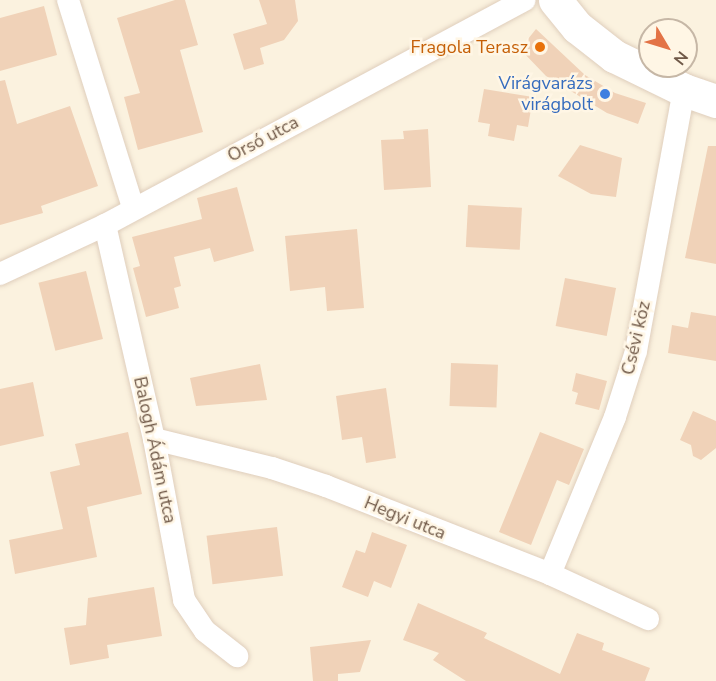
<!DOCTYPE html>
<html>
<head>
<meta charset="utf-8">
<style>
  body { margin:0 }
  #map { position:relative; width:716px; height:681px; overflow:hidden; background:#fbf2df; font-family:"Nunito Sans",sans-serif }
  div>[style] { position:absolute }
  .building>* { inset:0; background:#f0d2b8; transform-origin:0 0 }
  .roads { filter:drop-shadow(0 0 2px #dfcebc) drop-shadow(0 0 2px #dfcebc) }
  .street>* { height:22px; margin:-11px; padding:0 11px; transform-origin:11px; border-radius:11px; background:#fff }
  .secondary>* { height:33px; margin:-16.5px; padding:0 16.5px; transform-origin:16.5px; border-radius:16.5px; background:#fff }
  .dots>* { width:16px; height:16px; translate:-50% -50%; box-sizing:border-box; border:3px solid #fff6e5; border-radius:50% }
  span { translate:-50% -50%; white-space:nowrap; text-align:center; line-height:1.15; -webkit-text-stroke:5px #fff6e5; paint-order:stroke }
  .food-label { font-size:18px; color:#c56008 }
  .right { translate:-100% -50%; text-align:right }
  .shop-label { font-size:18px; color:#366cbe }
  .street-label { font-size:18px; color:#705948 }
  .north { position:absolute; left:638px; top:18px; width:60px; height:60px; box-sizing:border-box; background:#fff6e5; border:2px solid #c6b7a6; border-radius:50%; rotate:128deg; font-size:16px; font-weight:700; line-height:24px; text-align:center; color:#705948 }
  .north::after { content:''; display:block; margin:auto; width:21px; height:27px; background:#e37346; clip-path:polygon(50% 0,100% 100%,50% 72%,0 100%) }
</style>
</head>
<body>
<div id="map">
  <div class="building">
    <i style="clip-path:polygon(175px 0,185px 0,198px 45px,180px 50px,203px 132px,138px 150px,124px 97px,140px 93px,117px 18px)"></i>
    <i style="clip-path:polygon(259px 0,295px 0,298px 21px,284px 40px,260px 48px,264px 64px,244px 70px,233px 34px,267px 24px)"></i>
    <i style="clip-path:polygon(44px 6px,57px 55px,0 71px,0 18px)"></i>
    <i style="clip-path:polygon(536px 29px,585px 75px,615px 93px,646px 103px,638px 124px,607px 113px,546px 76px,520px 49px)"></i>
    <i style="clip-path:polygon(5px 80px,17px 124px,70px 106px,98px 186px,41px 206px,43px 213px,0 225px,0 81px)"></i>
    <i style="clip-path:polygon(484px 89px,533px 97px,528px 127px,517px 125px,514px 141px,488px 136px,490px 124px,478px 122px)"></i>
    <i style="clip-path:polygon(428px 129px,431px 187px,384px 190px,381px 140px,404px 139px,403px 131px)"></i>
    <i style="clip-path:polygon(580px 145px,622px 158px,616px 197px,591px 194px,558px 176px)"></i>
    <i style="clip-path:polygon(708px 146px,716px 146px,716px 264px,685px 258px)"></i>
    <i style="clip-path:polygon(237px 187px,254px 251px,214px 262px,210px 248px,174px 257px,181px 286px,174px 288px,179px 308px,146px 317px,133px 268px,140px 266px,132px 237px,202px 219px,197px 198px)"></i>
    <i style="left:468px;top:205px;width:54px;height:42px;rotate:3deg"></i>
    <i style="clip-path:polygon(357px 229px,364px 308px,327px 311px,325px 287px,290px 291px,285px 236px)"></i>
    <i style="left:86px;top:271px;width:70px;height:49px;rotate:76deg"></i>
    <i style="left:565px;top:278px;width:52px;height:49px;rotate:11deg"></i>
    <i style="clip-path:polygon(691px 312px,716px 316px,716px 361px,668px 353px,672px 325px,688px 328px)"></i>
    <i style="left:451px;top:363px;width:47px;height:43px;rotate:2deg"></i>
    <i style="clip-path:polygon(260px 364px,267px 400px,196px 406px,190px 378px)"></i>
    <i style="clip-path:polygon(576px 373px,607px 381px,599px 410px,575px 404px,578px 393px,572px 391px)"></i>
    <i style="clip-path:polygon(33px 382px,44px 436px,0 446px,0 389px)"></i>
    <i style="clip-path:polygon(386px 388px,396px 458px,366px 463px,362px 437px,342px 440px,336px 396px)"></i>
    <i style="clip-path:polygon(693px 411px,716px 421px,716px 448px,701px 460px,693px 456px,691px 445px,680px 440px)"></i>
    <i style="clip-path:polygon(128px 432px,142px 494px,87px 507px,97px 557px,15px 574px,9px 540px,63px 529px,50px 472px,80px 465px,75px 444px)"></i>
    <i style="clip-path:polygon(540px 432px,584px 449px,569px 485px,557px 480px,531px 545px,499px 532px)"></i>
    <i style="left:277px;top:527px;width:49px;height:71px;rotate:83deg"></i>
    <i style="clip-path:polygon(372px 532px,407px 545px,391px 588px,374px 581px,368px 597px,342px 587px,356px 550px,365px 553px)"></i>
    <i style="clip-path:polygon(154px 587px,162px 636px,107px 645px,109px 658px,70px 665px,64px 628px,86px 625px,88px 598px)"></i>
    <i style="clip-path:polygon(418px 603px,487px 633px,484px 638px,560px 674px,577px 633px,604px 643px,602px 650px,650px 668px,645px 681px,466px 681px,433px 660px,439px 653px,403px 640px)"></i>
    <i style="clip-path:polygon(371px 640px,360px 672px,338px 674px,338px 681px,313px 681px,310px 647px)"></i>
  </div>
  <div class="roads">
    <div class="street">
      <i style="left:68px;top:0;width:218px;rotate:72.6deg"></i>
      <i style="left:105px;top:225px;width:220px;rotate:77.1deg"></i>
      <i style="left:154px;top:439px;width:164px;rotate:79.4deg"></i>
      <i style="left:184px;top:600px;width:37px;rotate:56deg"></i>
      <i style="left:205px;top:631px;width:41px;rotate:38deg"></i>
      <i style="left:0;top:274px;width:116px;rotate:-25deg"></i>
      <i style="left:105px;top:225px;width:476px;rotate:-28.2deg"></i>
      <i style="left:154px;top:439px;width:122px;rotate:13.8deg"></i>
      <i style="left:272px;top:468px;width:57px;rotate:18.4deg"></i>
      <i style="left:326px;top:486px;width:241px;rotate:21.4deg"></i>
      <i style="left:550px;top:574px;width:108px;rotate:24.7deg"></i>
      <i style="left:550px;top:574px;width:170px;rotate:-67.5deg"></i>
      <i style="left:615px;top:417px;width:69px;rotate:-72.3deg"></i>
      <i style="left:636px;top:351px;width:265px;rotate:-79.6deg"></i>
    </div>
    <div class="secondary">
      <i style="left:555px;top:0;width:35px;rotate:51deg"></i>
      <i style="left:577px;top:27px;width:47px;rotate:38.1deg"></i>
      <i style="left:614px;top:56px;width:78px;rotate:25.9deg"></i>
      <i style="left:684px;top:90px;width:34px;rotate:19deg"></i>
    </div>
  </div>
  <div class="dots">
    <i style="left:540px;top:47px;background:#e8710a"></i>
    <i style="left:605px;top:94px;background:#3f7fe0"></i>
  </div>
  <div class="food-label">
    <span class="right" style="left:528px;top:47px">Fragola Terasz</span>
  </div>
  <div class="shop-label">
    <span class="right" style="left:593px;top:94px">Virágvarázs<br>virágbolt</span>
  </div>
  <div class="street-label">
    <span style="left:263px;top:139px;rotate:-28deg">Orsó utca</span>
    <span style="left:636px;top:338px;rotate:-77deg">Csévi köz</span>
    <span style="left:155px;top:450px;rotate:78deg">Balogh Ádám utca</span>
    <span style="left:405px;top:518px;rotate:22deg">Hegyi utca</span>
  </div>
  <div class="north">N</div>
</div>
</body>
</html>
